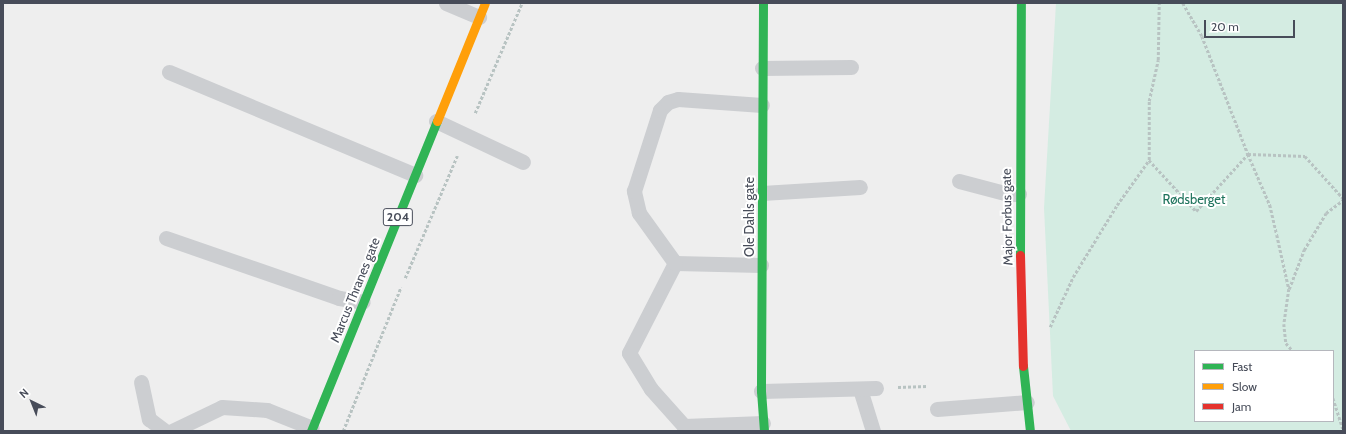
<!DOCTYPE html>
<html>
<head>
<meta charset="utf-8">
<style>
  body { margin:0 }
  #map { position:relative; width:1346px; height:434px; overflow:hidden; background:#eee; font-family:Cabin,sans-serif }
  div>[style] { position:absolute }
  .green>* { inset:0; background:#d4ece2 }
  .path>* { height:2.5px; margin-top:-1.25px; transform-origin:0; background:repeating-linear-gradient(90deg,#b8c3c2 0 3px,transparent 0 5px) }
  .lane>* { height:15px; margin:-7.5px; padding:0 7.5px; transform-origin:7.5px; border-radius:7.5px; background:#ccced1 }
  .fast>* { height:9px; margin:-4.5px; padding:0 4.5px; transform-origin:4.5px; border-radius:4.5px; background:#30b455 }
  .slow>* { height:9px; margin:-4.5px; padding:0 4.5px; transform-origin:4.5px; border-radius:4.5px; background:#ff9f0a }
  .jam>* { height:9px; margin:-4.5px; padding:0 4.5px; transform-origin:4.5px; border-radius:4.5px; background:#e5322d }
  span { translate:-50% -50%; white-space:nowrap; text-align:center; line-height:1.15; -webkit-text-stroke:4px #fff; paint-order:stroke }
  .shield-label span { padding:1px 3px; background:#fff; border:1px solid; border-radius:3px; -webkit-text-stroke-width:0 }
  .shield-label { font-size:12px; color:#474c59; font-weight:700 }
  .park-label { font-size:13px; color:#1e735c }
  .street-label { font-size:13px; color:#474c59 }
  .frame { position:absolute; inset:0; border:4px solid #474c59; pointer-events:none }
  .legend { position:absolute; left:1194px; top:350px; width:140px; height:72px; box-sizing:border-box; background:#fff; border:1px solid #b5b7bd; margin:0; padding:5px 7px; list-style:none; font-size:12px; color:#474c59 }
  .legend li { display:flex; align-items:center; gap:8px; height:20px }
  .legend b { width:20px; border:1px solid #b5b7bd }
  .north { position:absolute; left:12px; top:382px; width:40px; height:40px; -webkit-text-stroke:3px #fff; paint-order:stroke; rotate:317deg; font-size:11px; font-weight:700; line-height:16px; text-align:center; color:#474c59 }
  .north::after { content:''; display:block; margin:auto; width:14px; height:18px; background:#474c59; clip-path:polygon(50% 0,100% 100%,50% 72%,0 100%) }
  .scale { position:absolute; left:1204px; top:20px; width:91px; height:18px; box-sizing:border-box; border:2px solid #474c59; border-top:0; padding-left:5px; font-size:12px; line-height:14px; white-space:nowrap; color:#474c59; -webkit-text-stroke:3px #fff; paint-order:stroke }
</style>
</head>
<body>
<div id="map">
  <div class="green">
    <i style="clip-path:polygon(evenodd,1056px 3px,1343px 3px,1343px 431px,1071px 431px,1053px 396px,1044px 208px,1056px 3px,1195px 351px,1333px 351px,1333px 421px,1195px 421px,1195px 351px)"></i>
  </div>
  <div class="path">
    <i style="left:1183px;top:3px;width:38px;rotate:60deg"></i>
    <i style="left:1202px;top:36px;width:127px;rotate:68.7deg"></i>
    <i style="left:1248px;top:154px;width:57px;rotate:2deg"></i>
    <i style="left:1305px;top:156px;width:57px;rotate:47.9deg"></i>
    <i style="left:475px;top:113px;width:120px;rotate:-66.9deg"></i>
    <i style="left:1149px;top:160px;width:59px;rotate:-90deg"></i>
    <i style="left:1149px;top:101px;width:42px;rotate:-77.6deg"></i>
    <i style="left:1158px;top:60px;width:57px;rotate:-89deg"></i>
    <i style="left:405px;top:278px;width:133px;rotate:-66.9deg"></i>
    <i style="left:1289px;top:289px;width:42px;rotate:-69deg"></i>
    <i style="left:1304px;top:250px;width:43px;rotate:-59.3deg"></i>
    <i style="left:1326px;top:213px;width:21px;rotate:-37deg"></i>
    <i style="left:1050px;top:327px;width:55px;rotate:-65.3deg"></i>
    <i style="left:1073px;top:277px;width:84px;rotate:-58.6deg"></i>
    <i style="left:1117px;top:205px;width:55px;rotate:-54.6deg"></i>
    <i style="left:1149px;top:160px;width:69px;rotate:47.3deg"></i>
    <i style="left:1196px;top:211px;width:77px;rotate:-47.6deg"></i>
    <i style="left:1248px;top:154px;width:56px;rotate:66.7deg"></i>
    <i style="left:1270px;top:205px;width:31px;rotate:77deg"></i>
    <i style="left:1277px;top:235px;width:55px;rotate:77.5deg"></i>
    <i style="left:1289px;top:289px;width:35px;rotate:98deg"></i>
    <i style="left:1284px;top:324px;width:19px;rotate:84deg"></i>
    <i style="left:1286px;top:343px;width:11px;rotate:49deg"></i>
    <i style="left:898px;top:387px;width:29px;rotate:-2deg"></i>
    <i style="left:1333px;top:398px;width:32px;rotate:72deg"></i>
    <i style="left:343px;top:431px;width:155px;rotate:-68.1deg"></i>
  </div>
  <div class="lane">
    <i style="left:446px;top:3px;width:36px;rotate:23deg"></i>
    <i style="left:762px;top:68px;width:89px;rotate:-0.6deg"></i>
    <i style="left:169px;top:72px;width:267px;rotate:22.7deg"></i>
    <i style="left:436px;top:121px;width:96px;rotate:25.2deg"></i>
    <i style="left:959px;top:181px;width:51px;rotate:14.9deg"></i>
    <i style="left:1008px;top:194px;width:11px"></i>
    <i style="left:762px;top:193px;width:98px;rotate:-3.5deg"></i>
    <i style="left:166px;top:238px;width:183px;rotate:19.1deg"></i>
    <i style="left:339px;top:298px;width:24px;rotate:9deg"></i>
    <i style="left:675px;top:263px;width:101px;rotate:117.1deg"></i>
    <i style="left:629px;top:353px;width:42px;rotate:58.6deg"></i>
    <i style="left:651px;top:389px;width:50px;rotate:48.3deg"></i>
    <i style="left:684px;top:426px;width:79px;rotate:-2.2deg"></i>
    <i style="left:761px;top:265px;width:86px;rotate:-178.7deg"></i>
    <i style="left:675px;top:263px;width:62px;rotate:-125.8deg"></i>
    <i style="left:639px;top:213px;width:23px;rotate:-103deg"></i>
    <i style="left:634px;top:191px;width:85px;rotate:-72.2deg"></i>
    <i style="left:660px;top:110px;width:11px;rotate:-45deg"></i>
    <i style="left:668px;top:102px;width:10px;rotate:-17deg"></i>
    <i style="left:678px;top:99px;width:84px;rotate:4.1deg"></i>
    <i style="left:141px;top:382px;width:38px;rotate:78deg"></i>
    <i style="left:149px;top:419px;width:20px;rotate:37deg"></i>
    <i style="left:860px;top:389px;width:44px;rotate:72.8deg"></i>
    <i style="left:761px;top:391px;width:115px;rotate:-1.5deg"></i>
    <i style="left:937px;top:409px;width:90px;rotate:-4.4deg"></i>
    <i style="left:172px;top:431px;width:55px;rotate:-25.6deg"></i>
    <i style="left:222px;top:407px;width:45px;rotate:3.8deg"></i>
    <i style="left:267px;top:410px;width:48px;rotate:21.8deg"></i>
  </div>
  <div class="fast">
    <i style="left:763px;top:3px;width:388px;rotate:90.3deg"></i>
    <i style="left:761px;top:391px;width:40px;rotate:85.7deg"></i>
    <i style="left:1020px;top:255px;width:252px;rotate:-89.8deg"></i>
    <i style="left:1023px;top:366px;width:65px;rotate:83.9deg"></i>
    <i style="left:311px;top:431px;width:335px;rotate:-67.9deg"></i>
  </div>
  <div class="slow">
    <i style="left:437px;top:121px;width:127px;rotate:-67.9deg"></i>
  </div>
  <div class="jam">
    <i style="left:1020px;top:255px;width:111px;rotate:88.5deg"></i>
  </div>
  <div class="shield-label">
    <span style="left:398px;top:217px">204</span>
  </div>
  <div class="park-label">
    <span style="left:1194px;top:199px">Rødsberget</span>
  </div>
  <div class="street-label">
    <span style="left:749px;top:217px;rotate:-90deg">Ole Dahls gate</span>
    <span style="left:1007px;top:217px;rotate:-91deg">Major Forbus gate</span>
    <span style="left:355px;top:290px;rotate:-68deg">Marcus Thranes gate</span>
  </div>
  <div class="frame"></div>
  <ul class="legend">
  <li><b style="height:5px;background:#30b455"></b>Fast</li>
  <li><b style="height:5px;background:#ff9f0a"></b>Slow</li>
  <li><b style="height:5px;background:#e5322d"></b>Jam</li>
  </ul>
  <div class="north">N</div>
  <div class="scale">20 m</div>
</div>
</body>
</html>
